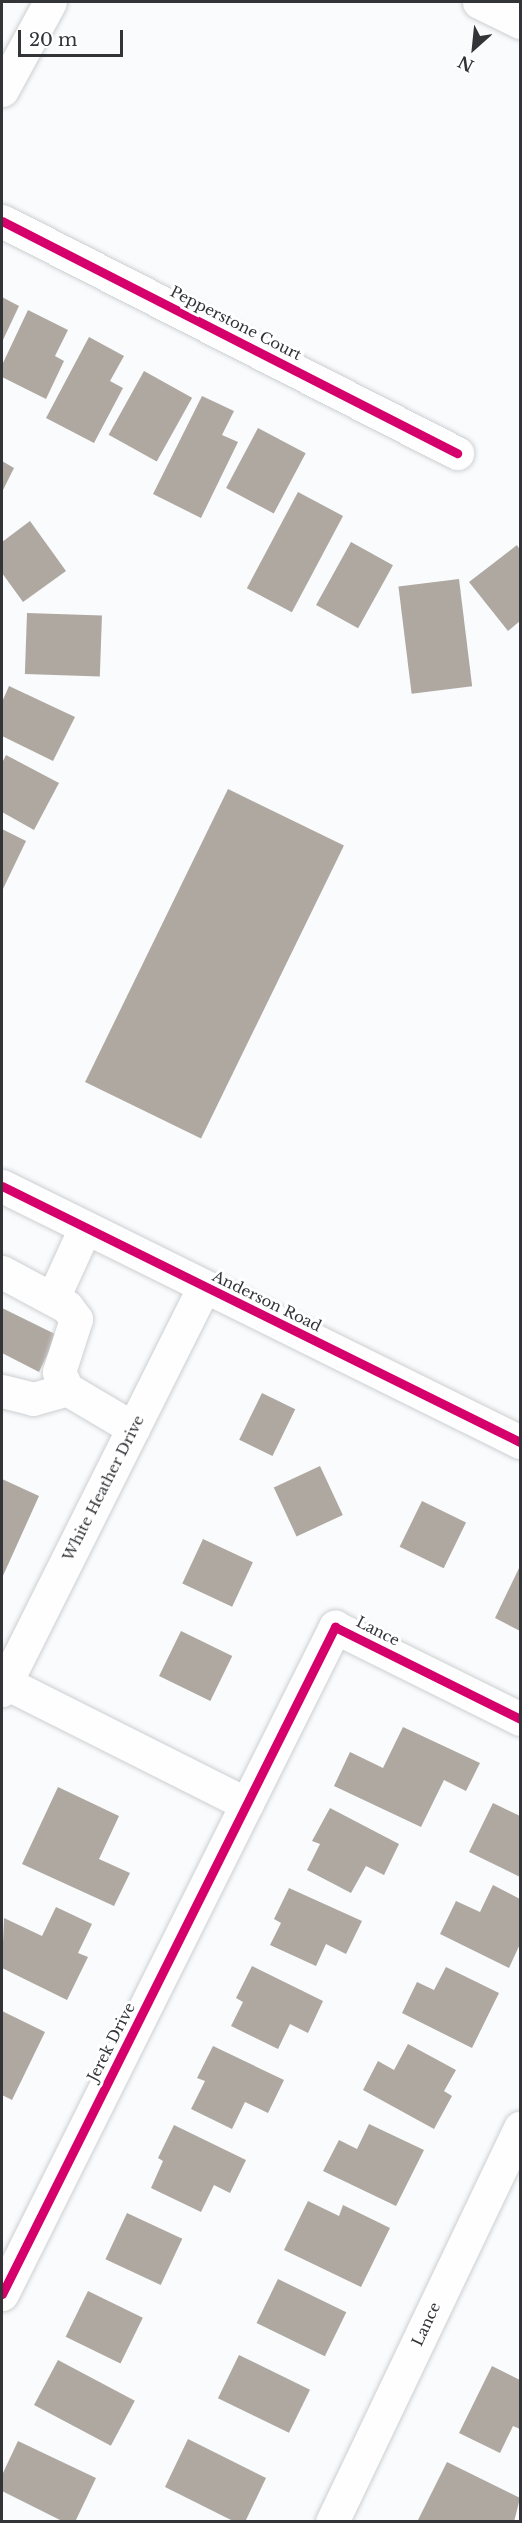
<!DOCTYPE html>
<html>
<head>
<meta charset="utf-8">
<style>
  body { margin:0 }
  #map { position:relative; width:522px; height:2523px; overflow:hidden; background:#f9fbfd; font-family:"Libre Baskerville",serif }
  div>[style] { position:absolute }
  .building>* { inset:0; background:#afa8a1; transform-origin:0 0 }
  .roads { filter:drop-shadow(0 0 2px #cdcfd1) drop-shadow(0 0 2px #cdcfd1) }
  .minor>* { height:33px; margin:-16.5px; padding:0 16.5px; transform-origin:16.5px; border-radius:16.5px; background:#fefeff }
  .cycleway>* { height:9px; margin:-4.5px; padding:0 4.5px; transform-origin:4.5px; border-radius:4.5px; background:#d6006c }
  span { translate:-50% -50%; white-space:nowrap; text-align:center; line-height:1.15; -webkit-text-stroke:6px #fff; paint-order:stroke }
  .street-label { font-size:15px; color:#323437 }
  .frame { position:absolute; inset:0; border:3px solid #323437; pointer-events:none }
  .north { position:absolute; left:444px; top:18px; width:60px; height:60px; -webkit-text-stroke:4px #fff; paint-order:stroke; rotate:207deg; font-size:16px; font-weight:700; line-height:24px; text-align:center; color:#323437 }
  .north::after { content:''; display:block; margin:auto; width:21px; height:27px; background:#323437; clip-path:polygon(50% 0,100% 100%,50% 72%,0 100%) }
  .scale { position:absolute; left:18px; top:30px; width:105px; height:27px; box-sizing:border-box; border:3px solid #323437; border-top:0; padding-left:8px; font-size:18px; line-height:21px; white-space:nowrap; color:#323437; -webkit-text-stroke:4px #fff; paint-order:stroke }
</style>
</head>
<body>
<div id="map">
  <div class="building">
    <i style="clip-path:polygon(2px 297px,19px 306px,2px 342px)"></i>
    <i style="clip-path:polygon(28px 310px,68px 330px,55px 356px,64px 361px,46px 399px,2px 377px,2px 365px)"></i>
    <i style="clip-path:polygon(89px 337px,124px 356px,110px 381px,123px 388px,94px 443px,46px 418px)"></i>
    <i style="left:144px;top:371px;width:55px;height:73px;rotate:29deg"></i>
    <i style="clip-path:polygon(202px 396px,234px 411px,222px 435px,238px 442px,201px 518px,153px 494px)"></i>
    <i style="left:258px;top:428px;width:54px;height:68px;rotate:28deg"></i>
    <i style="clip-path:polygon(2px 461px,14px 468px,2px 492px)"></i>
    <i style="left:298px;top:492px;width:51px;height:109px;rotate:28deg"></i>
    <i style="clip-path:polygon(30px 521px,66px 571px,23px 602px,2px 573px,2px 542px)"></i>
    <i style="left:351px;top:542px;width:48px;height:72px;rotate:29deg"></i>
    <i style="clip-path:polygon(517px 545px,520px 550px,520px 621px,508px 631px,469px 582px)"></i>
    <i style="left:459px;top:579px;width:108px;height:61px;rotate:83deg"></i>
    <i style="left:27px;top:613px;width:75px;height:61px;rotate:2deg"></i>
    <i style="clip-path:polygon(9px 686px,75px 717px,53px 761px,2px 736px,2px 702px)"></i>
    <i style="clip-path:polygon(6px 755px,59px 783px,34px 830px,2px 812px,2px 763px)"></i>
    <i style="left:228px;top:789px;width:129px;height:326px;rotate:26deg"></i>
    <i style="clip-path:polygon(2px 829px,26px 841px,2px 891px)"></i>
    <i style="clip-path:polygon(2px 1308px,57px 1335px,39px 1372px,2px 1353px)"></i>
    <i style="left:262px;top:1393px;width:37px;height:52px;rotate:26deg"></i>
    <i style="left:320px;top:1466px;width:54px;height:51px;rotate:65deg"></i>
    <i style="clip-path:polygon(2px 1479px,39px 1496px,2px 1578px)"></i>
    <i style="left:422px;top:1501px;width:49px;height:51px;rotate:26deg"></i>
    <i style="left:203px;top:1539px;width:55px;height:49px;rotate:25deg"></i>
    <i style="clip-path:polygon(520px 1566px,520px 1631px,495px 1618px)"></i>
    <i style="left:181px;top:1631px;width:57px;height:50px;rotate:26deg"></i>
    <i style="clip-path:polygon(403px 1727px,480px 1763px,466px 1791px,444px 1780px,421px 1827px,334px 1786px,350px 1752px,383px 1768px)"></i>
    <i style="clip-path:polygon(58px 1787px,119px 1816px,99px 1859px,130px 1873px,114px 1906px,22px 1864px)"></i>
    <i style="clip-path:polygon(493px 1803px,520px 1816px,520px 1877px,469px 1852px)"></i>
    <i style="clip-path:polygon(330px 1808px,399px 1844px,384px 1875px,366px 1866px,351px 1893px,307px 1870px,320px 1844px,312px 1841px)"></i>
    <i style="clip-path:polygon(493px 1885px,520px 1899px,520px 1944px,509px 1968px,440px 1934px,456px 1901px,480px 1912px)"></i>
    <i style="clip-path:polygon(289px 1888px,362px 1921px,346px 1954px,326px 1944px,316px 1966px,270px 1945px,281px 1923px,274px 1919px)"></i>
    <i style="clip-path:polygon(56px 1907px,92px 1924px,78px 1953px,88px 1957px,67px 2000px,2px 1968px,4px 1918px,42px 1936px)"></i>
    <i style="clip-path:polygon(252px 1966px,323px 2001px,308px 2033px,290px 2024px,278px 2049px,231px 2026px,243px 2002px,236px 1998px)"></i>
    <i style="clip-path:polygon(446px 1967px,499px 1993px,472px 2048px,402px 2013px,417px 1982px,434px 1990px)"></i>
    <i style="clip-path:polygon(2px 2011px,45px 2032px,12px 2100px,2px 2095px)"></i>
    <i style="clip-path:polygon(408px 2044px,456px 2070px,444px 2091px,452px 2096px,434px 2129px,363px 2090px,378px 2061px,394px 2070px)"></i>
    <i style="clip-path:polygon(213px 2046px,284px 2080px,268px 2113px,245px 2102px,232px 2129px,191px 2109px,205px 2081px,197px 2078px)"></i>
    <i style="clip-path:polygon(369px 2124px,424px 2150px,396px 2206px,323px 2171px,339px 2140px,357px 2149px)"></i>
    <i style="clip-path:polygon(174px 2125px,246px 2160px,230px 2193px,214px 2185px,201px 2212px,151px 2188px,163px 2161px,158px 2158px)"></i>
    <i style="clip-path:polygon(308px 2201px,339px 2216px,343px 2205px,390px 2228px,361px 2287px,284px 2250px)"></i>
    <i style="left:127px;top:2213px;width:61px;height:51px;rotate:25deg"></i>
    <i style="left:278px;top:2279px;width:76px;height:49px;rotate:26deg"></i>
    <i style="left:88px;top:2291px;width:61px;height:51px;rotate:26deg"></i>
    <i style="left:239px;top:2355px;width:79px;height:48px;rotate:26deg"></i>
    <i style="left:58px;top:2360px;width:87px;height:51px;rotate:28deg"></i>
    <i style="clip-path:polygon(492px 2366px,520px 2380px,520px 2429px,513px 2426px,500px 2453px,459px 2433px)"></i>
    <i style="clip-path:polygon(188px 2439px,266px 2478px,245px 2522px,235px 2522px,165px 2487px)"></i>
    <i style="clip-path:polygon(18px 2441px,96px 2478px,75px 2522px,64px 2522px,2px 2491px,2px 2475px)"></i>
    <i style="clip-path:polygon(447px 2462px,520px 2498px,514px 2522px,417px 2522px)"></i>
  </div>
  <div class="roads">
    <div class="minor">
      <i style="left:479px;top:2px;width:46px;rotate:26deg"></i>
      <i style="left:2px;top:90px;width:100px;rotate:-61.4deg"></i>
      <i style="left:2px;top:221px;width:511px;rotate:27.02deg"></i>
      <i style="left:2px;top:1186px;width:578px;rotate:26.3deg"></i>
      <i style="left:2px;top:1272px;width:74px;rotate:28.3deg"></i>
      <i style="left:67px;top:1307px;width:15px;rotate:53deg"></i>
      <i style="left:76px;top:1319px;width:56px;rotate:107.8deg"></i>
      <i style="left:59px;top:1372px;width:19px;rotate:65deg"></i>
      <i style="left:67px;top:1389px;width:77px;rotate:30.6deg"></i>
      <i style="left:53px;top:1298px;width:77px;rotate:-65.4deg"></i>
      <i style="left:2px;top:1391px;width:32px;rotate:14deg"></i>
      <i style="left:33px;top:1399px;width:35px;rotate:-16deg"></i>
      <i style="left:2px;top:1681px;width:274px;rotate:26.7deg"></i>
      <i style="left:2px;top:1690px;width:451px;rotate:-63.4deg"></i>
      <i style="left:2px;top:2294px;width:746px;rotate:-63.47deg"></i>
      <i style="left:335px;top:1627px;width:207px;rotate:26.4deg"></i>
      <i style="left:332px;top:2522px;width:437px;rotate:-64.5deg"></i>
    </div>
  </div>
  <div class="cycleway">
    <i style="left:2px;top:221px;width:511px;rotate:27.02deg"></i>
    <i style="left:2px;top:1186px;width:578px;rotate:26.3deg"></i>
    <i style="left:2px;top:2294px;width:746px;rotate:-63.47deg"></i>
    <i style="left:335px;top:1627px;width:207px;rotate:26.4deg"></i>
  </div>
  <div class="street-label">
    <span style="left:236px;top:323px;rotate:27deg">Pepperstone Court</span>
    <span style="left:267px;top:1301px;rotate:26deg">Anderson Road</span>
    <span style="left:103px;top:1488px;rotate:-63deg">White Heather Drive</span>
    <span style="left:378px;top:1631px;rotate:27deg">Lance</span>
    <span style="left:111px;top:2042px;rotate:-63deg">Jerek Drive</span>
    <span style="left:426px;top:2324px;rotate:-65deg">Lance</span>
  </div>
  <div class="frame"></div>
  <div class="north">N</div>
  <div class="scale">20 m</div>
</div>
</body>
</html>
